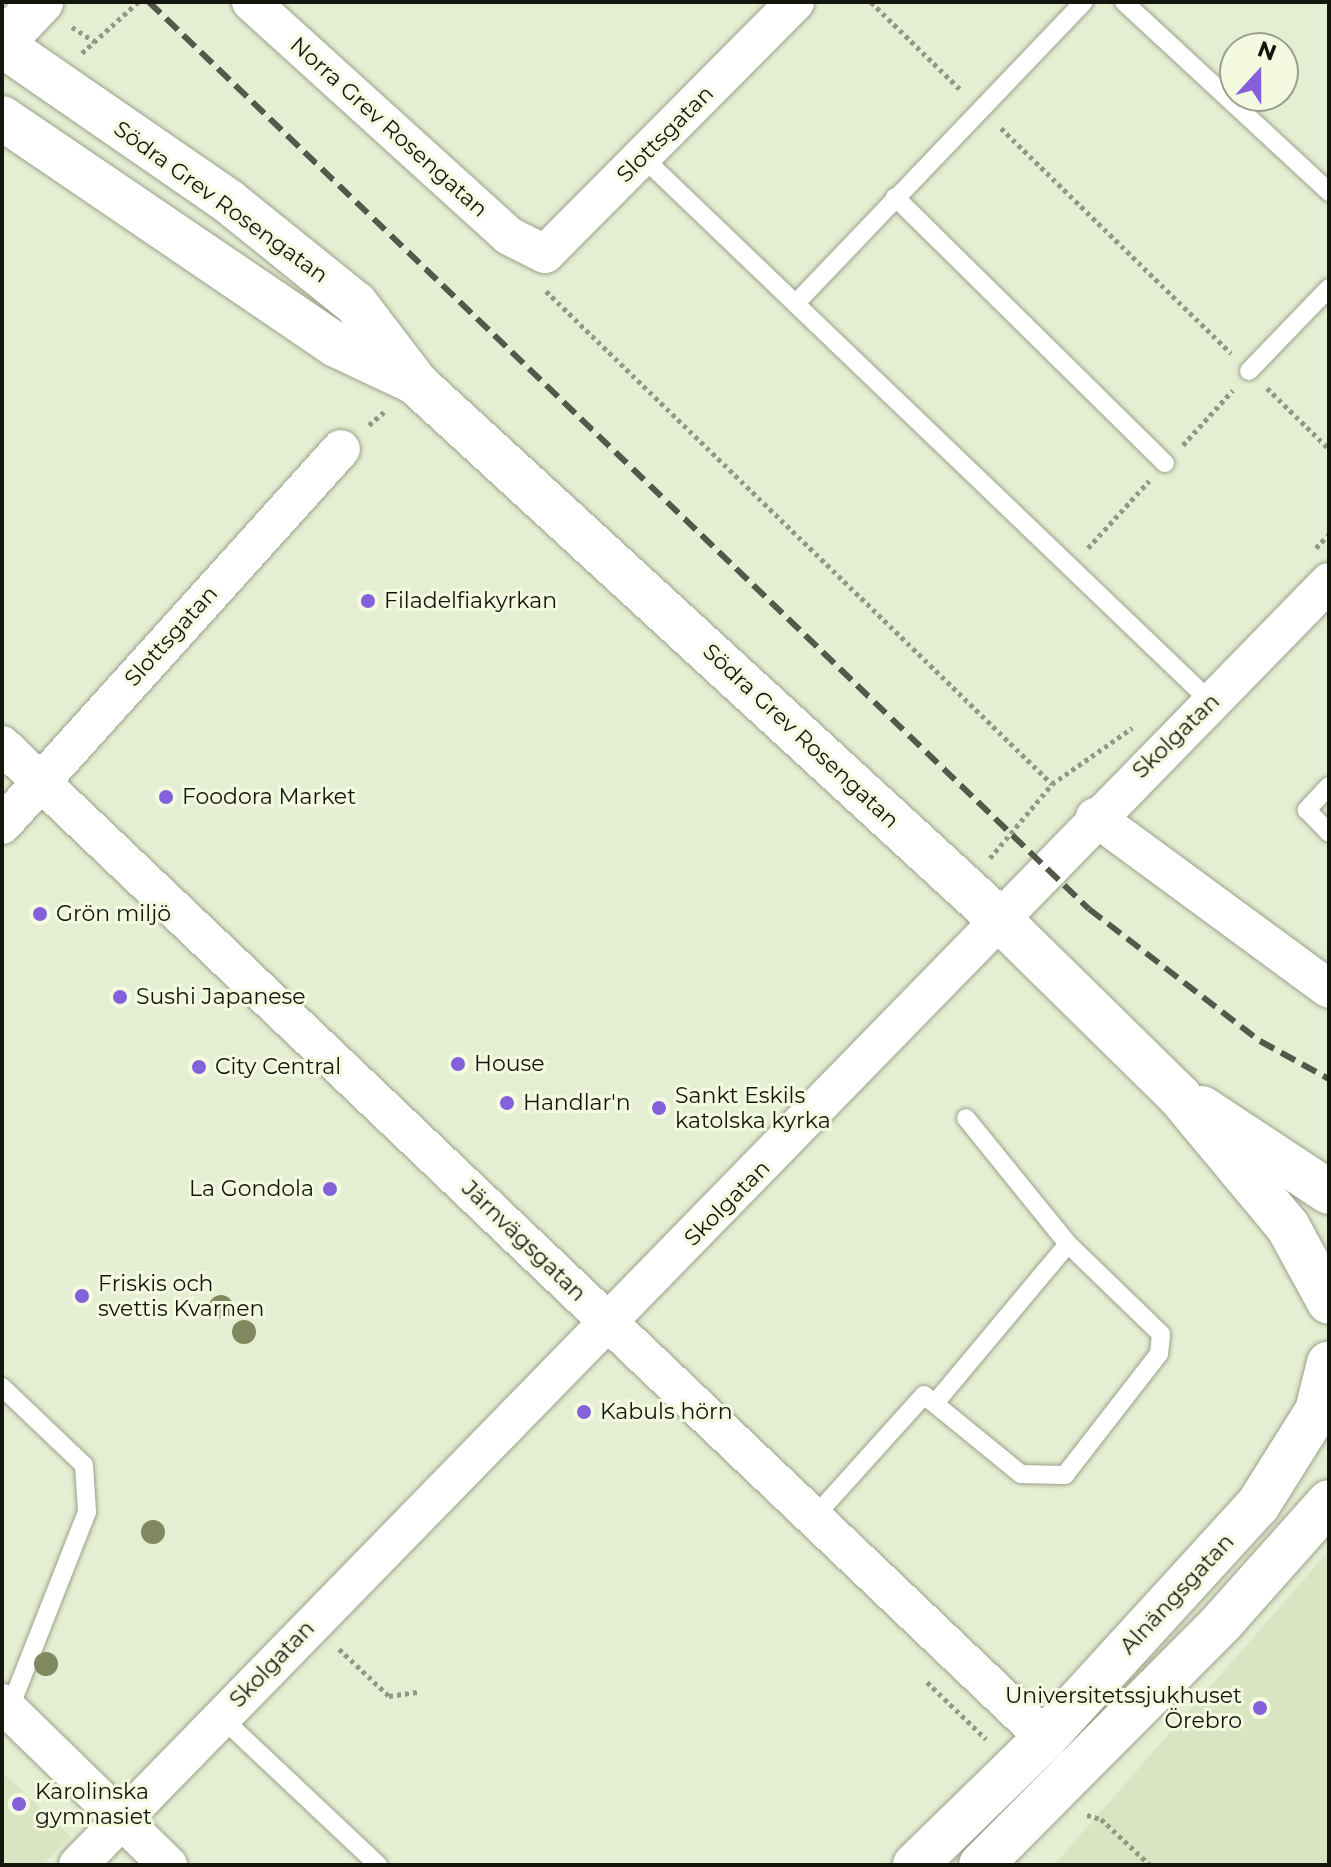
<!DOCTYPE html>
<html>
<head>
<meta charset="utf-8">
<style>
  body { margin:0 }
  #map { position:relative; width:1331px; height:1867px; overflow:hidden; background:#e5edd3; font-family:Montserrat,sans-serif }
  div>[style] { position:absolute }
  .built>* { inset:0; background:#dae3c2 }
  .path>* { height:5px; margin-top:-2.5px; transform-origin:0; background:repeating-linear-gradient(90deg,#929884 0 4px,transparent 0 8px) }
  .roads { filter:drop-shadow(0 0 2px #9aa189) drop-shadow(0 0 2px #9aa189) }
  .lane>* { height:18px; margin:-9px; padding:0 9px; transform-origin:9px; border-radius:9px; background:#fff }
  .street>* { height:38px; margin:-19px; padding:0 19px; transform-origin:19px; border-radius:19px; background:#fff }
  .secondary>* { height:44px; margin:-22px; padding:0 22px; transform-origin:22px; border-radius:22px; background:#fff }
  .rail>* { height:6px; margin-top:-3px; transform-origin:0; background:repeating-linear-gradient(90deg,#54584a 0 16px,transparent 0 24px) }
  .trees>* { width:24px; height:24px; margin:-12px; border-radius:50%; background:#80895f }
  .dots>* { width:22px; height:22px; translate:-50% -50%; box-sizing:border-box; border:4px solid #f3fae0; border-radius:50% }
  span { translate:-50% -50%; white-space:nowrap; text-align:center; line-height:1.15; -webkit-text-stroke:6px #f3fae0; paint-order:stroke }
  .street-label { font-size:22px; color:#13160d }
  .poi-label { font-size:22px; color:#13160d }
  .left { translate:0 -50%; text-align:left }
  .right { translate:-100% -50%; text-align:right }
  .frame { position:absolute; inset:0; border:4px solid #13160d; pointer-events:none }
  .north { position:absolute; left:1219px; top:32px; width:80px; height:80px; box-sizing:border-box; background:#f3fae0; border:2px solid #999f8c; border-radius:50%; rotate:21deg; font-size:22px; font-weight:700; line-height:32px; text-align:center; color:#13160d }
  .north::after { content:''; display:block; margin:auto; width:28px; height:36px; background:#8460db; clip-path:polygon(50% 0,100% 100%,50% 72%,0 100%) }
</style>
</head>
<body>
<div id="map">
  <div class="built">
    <i style="clip-path:polygon(1329px 1551px,1329px 1865px,1054px 1865px)"></i>
    <i style="clip-path:polygon(2px 1772px,70px 1836px,43px 1865px,2px 1865px)"></i>
  </div>
  <div class="path">
    <i style="left:871px;top:2px;width:127px;rotate:44.4deg"></i>
    <i style="left:72px;top:27px;width:27px;rotate:33deg"></i>
    <i style="left:82px;top:53px;width:76px;rotate:-42.3deg"></i>
    <i style="left:1001px;top:128px;width:322px;rotate:44.4deg"></i>
    <i style="left:546px;top:291px;width:706px;rotate:44.25deg"></i>
    <i style="left:1267px;top:388px;width:87px;rotate:44.5deg"></i>
    <i style="left:369px;top:425px;width:23px;rotate:-41deg"></i>
    <i style="left:1183px;top:445px;width:74px;rotate:-47.7deg"></i>
    <i style="left:1088px;top:548px;width:91px;rotate:-47.7deg"></i>
    <i style="left:1316px;top:548px;width:19px;rotate:-47deg"></i>
    <i style="left:990px;top:858px;width:97px;rotate:-50deg"></i>
    <i style="left:1052px;top:784px;width:98px;rotate:-35deg"></i>
    <i style="left:339px;top:1649px;width:69px;rotate:43.2deg"></i>
    <i style="left:389px;top:1696px;width:30px;rotate:-8deg"></i>
    <i style="left:927px;top:1682px;width:82px;rotate:44deg"></i>
    <i style="left:1087px;top:1815px;width:15px;rotate:16deg"></i>
    <i style="left:1101px;top:1819px;width:67px;rotate:43.2deg"></i>
  </div>
  <div class="roads">
    <div class="lane">
      <i style="left:1124px;top:2px;width:280px;rotate:42.8deg"></i>
      <i style="left:655px;top:169px;width:772px;rotate:43.79deg"></i>
      <i style="left:895px;top:197px;width:379px;rotate:44.6deg"></i>
      <i style="left:797px;top:302px;width:415px;rotate:-46.3deg"></i>
      <i style="left:1249px;top:371px;width:115px;rotate:-46.1deg"></i>
      <i style="left:1329px;top:786px;width:33px;rotate:133deg"></i>
      <i style="left:1307px;top:810px;width:32px;rotate:46deg"></i>
      <i style="left:2px;top:1387px;width:113px;rotate:43.6deg"></i>
      <i style="left:84px;top:1465px;width:47px;rotate:86.3deg"></i>
      <i style="left:87px;top:1512px;width:213px;rotate:111.5deg"></i>
      <i style="left:935px;top:1403px;width:207px;rotate:-50.1deg"></i>
      <i style="left:816px;top:1515px;width:161px;rotate:-48deg"></i>
      <i style="left:924px;top:1395px;width:125px;rotate:39.2deg"></i>
      <i style="left:1021px;top:1474px;width:44px;rotate:1.3deg"></i>
      <i style="left:1065px;top:1475px;width:153px;rotate:-52.2deg"></i>
      <i style="left:1159px;top:1354px;width:20px;rotate:-84deg"></i>
      <i style="left:1161px;top:1334px;width:129px;rotate:-135.9deg"></i>
      <i style="left:1068px;top:1244px;width:162px;rotate:-129deg"></i>
      <i style="left:221px;top:1717px;width:216px;rotate:43.3deg"></i>
    </div>
    <div class="street">
      <i style="left:251px;top:2px;width:348px;rotate:42.2deg"></i>
      <i style="left:509px;top:236px;width:40px;rotate:26.6deg"></i>
      <i style="left:545px;top:254px;width:355px;rotate:-45.2deg"></i>
      <i style="left:2px;top:745px;width:1440px;rotate:43.59deg"></i>
      <i style="left:1095px;top:817px;width:290px;rotate:36.3deg"></i>
      <i style="left:2px;top:825px;width:506px;rotate:-47.96deg"></i>
      <i style="left:2px;top:1703px;width:232px;rotate:44.3deg"></i>
      <i style="left:78px;top:1865px;width:1792px;rotate:-45.72deg"></i>
    </div>
    <div class="secondary">
      <i style="left:2px;top:43px;width:57px;rotate:-46.4deg"></i>
      <i style="left:2px;top:45px;width:275px;rotate:34.6deg"></i>
      <i style="left:228px;top:201px;width:164px;rotate:38.8deg"></i>
      <i style="left:356px;top:304px;width:101px;rotate:52.7deg"></i>
      <i style="left:417px;top:384px;width:789px;rotate:42.59deg"></i>
      <i style="left:998px;top:918px;width:254px;rotate:44.5deg"></i>
      <i style="left:1179px;top:1096px;width:170px;rotate:50.2deg"></i>
      <i style="left:1288px;top:1227px;width:85px;rotate:61.3deg"></i>
      <i style="left:2px;top:118px;width:404px;rotate:34.2deg"></i>
      <i style="left:336px;top:345px;width:82px;rotate:25.3deg"></i>
      <i style="left:1202px;top:1108px;width:152px;rotate:33.5deg"></i>
      <i style="left:915px;top:1865px;width:182px;rotate:-44.3deg"></i>
      <i style="left:1045px;top:1738px;width:316px;rotate:-47.6deg"></i>
      <i style="left:1258px;top:1505px;width:111px;rotate:-57.9deg"></i>
      <i style="left:1317px;top:1411px;width:49px;rotate:-76deg"></i>
      <i style="left:981px;top:1865px;width:344px;rotate:-45.2deg"></i>
      <i style="left:1223px;top:1621px;width:159px;rotate:-48.3deg"></i>
    </div>
  </div>
  <div class="rail">
    <i style="left:149px;top:2px;width:1306px;rotate:43.98deg"></i>
    <i style="left:1089px;top:909px;width:216px;rotate:37.7deg"></i>
    <i style="left:1260px;top:1041px;width:79px;rotate:28.8deg"></i>
  </div>
  <div class="trees">
    <i style="left:221px;top:1307px"></i>
    <i style="left:244px;top:1332px"></i>
    <i style="left:153px;top:1532px"></i>
    <i style="left:46px;top:1664px"></i>
  </div>
  <div class="dots">
    <i style="left:368px;top:601px;background:#8460db"></i>
    <i style="left:166px;top:797px;background:#8460db"></i>
    <i style="left:40px;top:914px;background:#8460db"></i>
    <i style="left:120px;top:997px;background:#8460db"></i>
    <i style="left:458px;top:1064px;background:#8460db"></i>
    <i style="left:199px;top:1067px;background:#8460db"></i>
    <i style="left:507px;top:1103px;background:#8460db"></i>
    <i style="left:659px;top:1108px;background:#8460db"></i>
    <i style="left:330px;top:1189px;background:#8460db"></i>
    <i style="left:82px;top:1296px;background:#8460db"></i>
    <i style="left:584px;top:1412px;background:#8460db"></i>
    <i style="left:1260px;top:1708px;background:#8460db"></i>
    <i style="left:19px;top:1804px;background:#8460db"></i>
  </div>
  <div class="street-label">
    <span style="left:389px;top:127px;rotate:42deg">Norra Grev Rosengatan</span>
    <span style="left:665px;top:134px;rotate:-45deg">Slottsgatan</span>
    <span style="left:221px;top:202px;rotate:36deg">Södra Grev Rosengatan</span>
    <span style="left:171px;top:636px;rotate:-48deg">Slottsgatan</span>
    <span style="left:801px;top:736px;rotate:43deg">Södra Grev Rosengatan</span>
    <span style="left:1176px;top:736px;rotate:-44deg">Skolgatan</span>
    <span style="left:727px;top:1203px;rotate:-45deg">Skolgatan</span>
    <span style="left:524px;top:1241px;rotate:44deg">Järnvägsgatan</span>
    <span style="left:1177px;top:1594px;rotate:-47deg">Alnängsgatan</span>
    <span style="left:272px;top:1664px;rotate:-46deg">Skolgatan</span>
  </div>
  <div class="poi-label">
    <span class="left" style="left:384px;top:601px">Filadelfiakyrkan</span>
    <span class="left" style="left:182px;top:797px">Foodora Market</span>
    <span class="left" style="left:56px;top:914px">Grön miljö</span>
    <span class="left" style="left:136px;top:997px">Sushi Japanese</span>
    <span class="left" style="left:474px;top:1064px">House</span>
    <span class="left" style="left:215px;top:1067px">City Central</span>
    <span class="left" style="left:675px;top:1108px">Sankt Eskils<br>katolska kyrka</span>
    <span class="left" style="left:523px;top:1103px">Handlar'n</span>
    <span class="right" style="left:314px;top:1189px">La Gondola</span>
    <span class="left" style="left:98px;top:1296px">Friskis och<br>svettis Kvarnen</span>
    <span class="left" style="left:600px;top:1412px">Kabuls hörn</span>
    <span class="right" style="left:1242px;top:1708px">Universitetssjukhuset<br>Örebro</span>
    <span class="left" style="left:35px;top:1804px">Karolinska<br>gymnasiet</span>
  </div>
  <div class="frame"></div>
  <div class="north">N</div>
</div>
</body>
</html>
